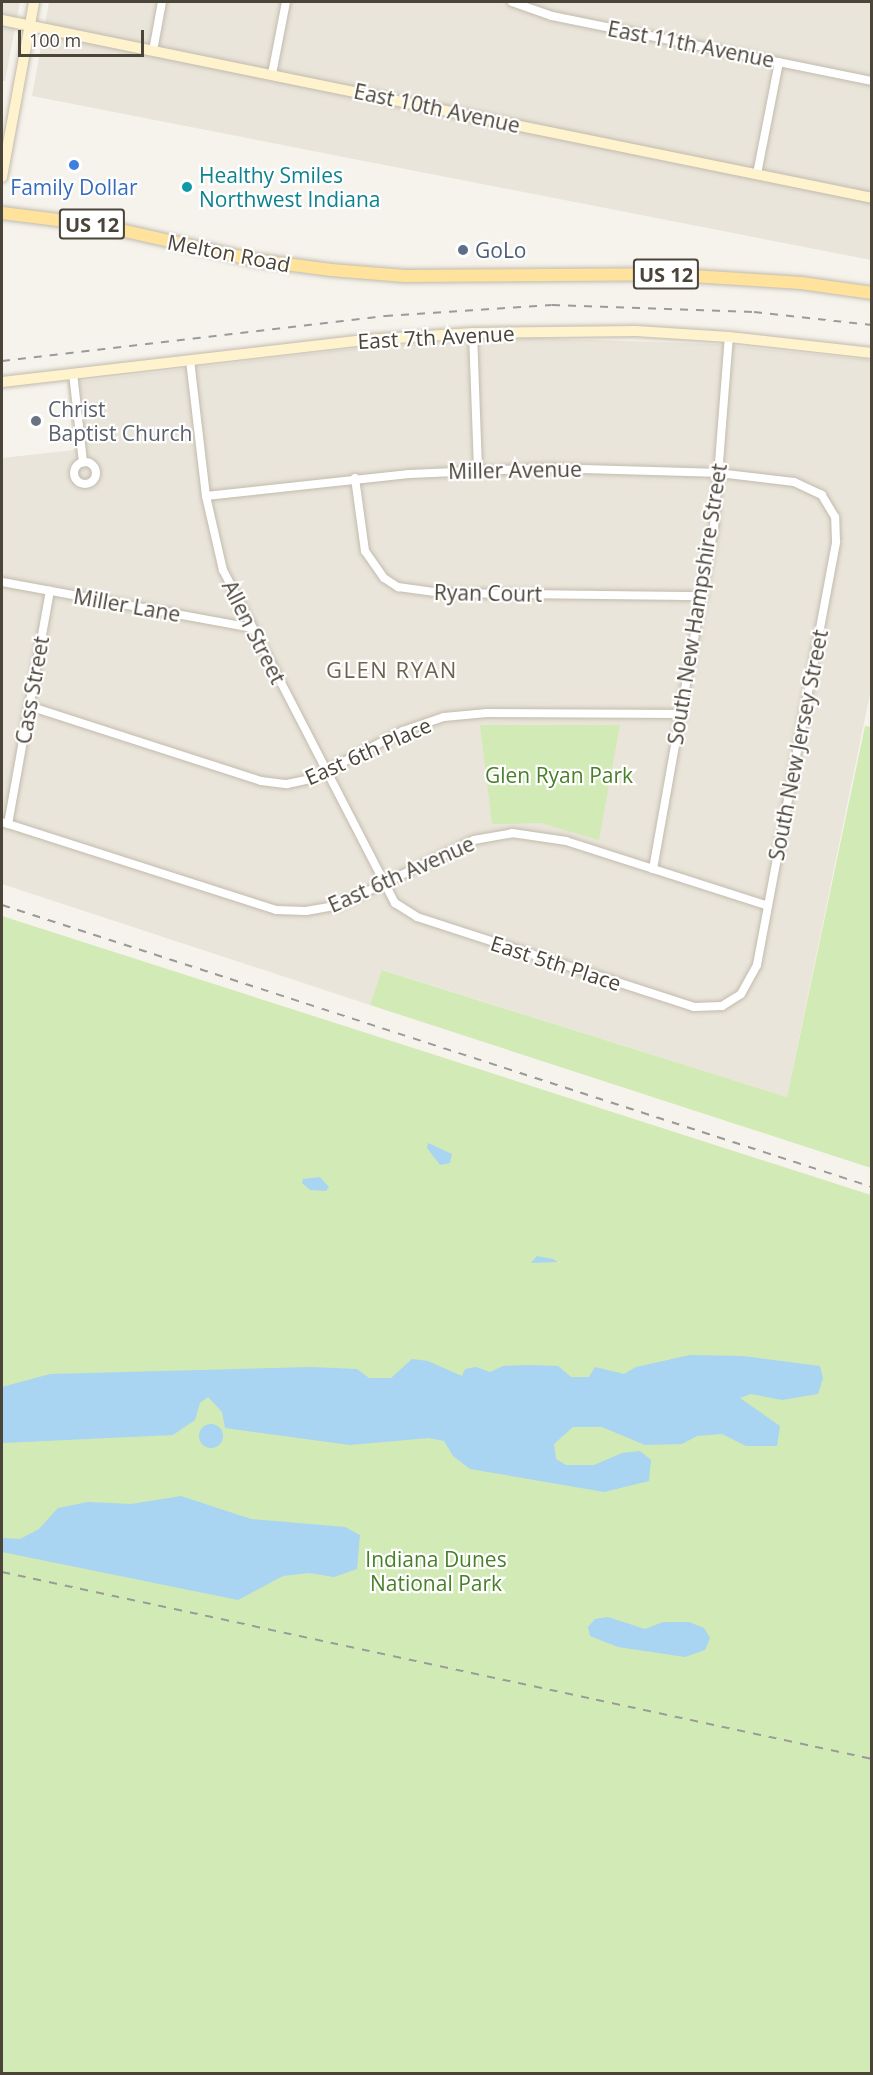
<!DOCTYPE html>
<html>
<head>
<meta charset="utf-8">
<style>
  body { margin:0 }
  #map { position:relative; width:873px; height:2075px; overflow:hidden; background:#f6f3ec; font-family:"Open Sans",sans-serif }
  div>[style] { position:absolute }
  .residential>* { inset:0; background:#eae5da }
  .green>* { inset:0; background:#d2eab5 }
  .water>* { inset:0; background:#a9d4f2 }
  .round { border-radius:50% }
  .roads { filter:drop-shadow(0 0 2px #c2bbae) drop-shadow(0 0 2px #c2bbae) }
  .street>* { height:8px; margin:-4px; padding:0 4px; transform-origin:4px; border-radius:4px; background:#fff }
  .street>.ring { margin:-4px; padding:0; box-sizing:content-box; background:none; border:8px solid #fff; border-radius:50% }
  .secondary>* { height:10px; margin:-5px; padding:0 5px; transform-origin:5px; border-radius:5px; background:#fff3cd }
  .primary>* { height:12px; margin:-6px; padding:0 6px; transform-origin:6px; border-radius:6px; background:#ffe39c }
  .rail>* { height:2px; margin-top:-1px; transform-origin:0; background:repeating-linear-gradient(90deg,#9a9a9a 0 8px,transparent 0 16px) }
  .dots>* { width:16px; height:16px; translate:-50% -50%; box-sizing:border-box; border:3px solid #fff; border-radius:50% }
  span { translate:-50% -50%; white-space:nowrap; text-align:center; line-height:1.15; -webkit-text-stroke:4.5px #fff; paint-order:stroke }
  .shield-label span { padding:2px 4px; background:#fff; border:2px solid; border-radius:4px; -webkit-text-stroke-width:0 }
  .shield-label { font-size:20px; color:#4b4439; font-weight:700 }
  .street-label { font-size:21px; color:#4b4439 }
  .culture-label { font-size:21px; color:#0d838f }
  .left { translate:0 -50%; text-align:left }
  .shop-label { font-size:21px; color:#366cbe }
  .service-label { font-size:21px; color:#4e5e75 }
  .worship-label { font-size:21px; color:#5b616d }
  .park-label { font-size:21px; color:#4a7f2a }
  .neighbourhood-label { font-size:22px; color:#6e6250; letter-spacing:1.5px }
  .frame { position:absolute; inset:0; border:3px solid #4b4439; pointer-events:none }
  .scale { position:absolute; left:18px; top:30px; width:126px; height:27px; box-sizing:border-box; border:3px solid #4b4439; border-top:0; padding-left:8px; font-size:18px; line-height:21px; white-space:nowrap; color:#4b4439; -webkit-text-stroke:4px #fff; paint-order:stroke }
</style>
</head>
<body>
<div id="map">
  <div class="residential">
    <i style="clip-path:polygon(2px 2px,20px 2px,5px 81px,2px 81px)"></i>
    <i style="clip-path:polygon(49px 2px,871px 2px,871px 260px,32px 96px)"></i>
    <i style="clip-path:polygon(529px 338px,715px 344px,871px 360px,871px 689px,787px 1097px,383px 970px,370px 1005px,2px 884px,2px 458px,74px 450px,67px 383px,359px 348px)"></i>
  </div>
  <div class="green">
    <i style="clip-path:polygon(480px 725px,620px 725px,599px 840px,541px 823px,492px 824px)"></i>
    <i style="clip-path:polygon(865px 726px,872px 727px,871px 1168px,370px 1005px,382px 970px,787px 1097px)"></i>
    <i style="clip-path:polygon(2px 916px,871px 1195px,871px 2073px,2px 2073px)"></i>
  </div>
  <div class="water">
    <i style="clip-path:polygon(428px 1143px,452px 1154px,450px 1163px,440px 1165px,427px 1148px)"></i>
    <i style="clip-path:polygon(320px 1177px,329px 1187px,326px 1191px,310px 1190px,302px 1183px,303px 1179px)"></i>
    <i style="clip-path:polygon(537px 1256px,553px 1259px,558px 1262px,531px 1263px)"></i>
    <i style="clip-path:polygon(690px 1355px,743px 1356px,820px 1366px,823px 1378px,818px 1394px,782px 1400px,751px 1394px,740px 1398px,780px 1426px,777px 1446px,746px 1446px,722px 1434px,697px 1436px,682px 1444px,645px 1445px,602px 1427px,573px 1427px,554px 1444px,556px 1459px,566px 1465px,594px 1465px,622px 1453px,640px 1451px,651px 1460px,649px 1481px,604px 1492px,470px 1469px,453px 1456px,444px 1441px,429px 1438px,350px 1445px,225px 1428px,222px 1412px,208px 1397px,200px 1403px,195px 1420px,173px 1435px,2px 1443px,2px 1387px,50px 1374px,312px 1367px,357px 1369px,369px 1378px,391px 1378px,412px 1359px,428px 1361px,462px 1376px,465px 1369px,476px 1367px,490px 1372px,503px 1366px,530px 1365px,558px 1366px,571px 1377px,589px 1377px,595px 1367px,624px 1374px,636px 1367px)"></i>
    <i class="round" style="left:199px;top:1424px;width:24px;height:24px"></i>
    <i style="clip-path:polygon(181px 1496px,251px 1519px,345px 1527px,360px 1535px,357px 1569px,334px 1577px,309px 1573px,283px 1576px,238px 1600px,2px 1552px,2px 1538px,20px 1539px,39px 1529px,58px 1508px,88px 1502px,131px 1504px)"></i>
    <i style="clip-path:polygon(608px 1617px,645px 1629px,663px 1622px,689px 1622px,704px 1628px,710px 1638px,705px 1650px,685px 1657px,618px 1647px,590px 1636px,588px 1627px,595px 1619px)"></i>
  </div>
  <div class="roads">
    <div class="street">
      <i style="left:512px;top:2px;width:42px;rotate:19.3deg"></i>
      <i style="left:552px;top:16px;width:327px;rotate:11.5deg"></i>
      <i style="left:153px;top:51px;width:50px;rotate:-79.6deg"></i>
      <i style="left:272px;top:74px;width:73px;rotate:-79deg"></i>
      <i style="left:757px;top:174px;width:114px;rotate:-78.9deg"></i>
      <i style="left:473px;top:333px;width:137px;rotate:87.9deg"></i>
      <i style="left:190px;top:360px;width:137px;rotate:83.3deg"></i>
      <i style="left:206px;top:496px;width:76px;rotate:77.1deg"></i>
      <i style="left:223px;top:570px;width:375px;rotate:62.7deg"></i>
      <i style="left:395px;top:903px;width:26px;rotate:32deg"></i>
      <i style="left:417px;top:917px;width:291px;rotate:18deg"></i>
      <i style="left:694px;top:1007px;width:28px;rotate:-2deg"></i>
      <i style="left:722px;top:1006px;width:22px;rotate:-32deg"></i>
      <i style="left:741px;top:994px;width:33px;rotate:-61deg"></i>
      <i style="left:757px;top:965px;width:431px;rotate:-79.4deg"></i>
      <i style="left:836px;top:541px;width:24px;rotate:-92deg"></i>
      <i style="left:835px;top:517px;width:26px;rotate:-121deg"></i>
      <i style="left:822px;top:495px;width:31px;rotate:-155deg"></i>
      <i style="left:794px;top:482px;width:77px;rotate:-173.2deg"></i>
      <i style="left:718px;top:473px;width:170px;rotate:-178.3deg"></i>
      <i style="left:548px;top:468px;width:139px;rotate:177.5deg"></i>
      <i style="left:409px;top:474px;width:204px;rotate:173.8deg"></i>
      <i style="left:73px;top:373px;width:90px;rotate:83.6deg"></i>
      <i class="ring" style="left:74px;top:462px;width:14px;height:14px"></i>
      <i style="left:355px;top:478px;width:74px;rotate:82.2deg"></i>
      <i style="left:365px;top:551px;width:33px;rotate:55deg"></i>
      <i style="left:384px;top:578px;width:17px;rotate:33deg"></i>
      <i style="left:398px;top:587px;width:43px;rotate:7.9deg"></i>
      <i style="left:441px;top:593px;width:262px;rotate:0.7deg"></i>
      <i style="left:2px;top:582px;width:254px;rotate:10.4deg"></i>
      <i style="left:29px;top:706px;width:244px;rotate:17.9deg"></i>
      <i style="left:261px;top:781px;width:26px;rotate:7deg"></i>
      <i style="left:287px;top:784px;width:25px;rotate:-12deg"></i>
      <i style="left:311px;top:779px;width:104px;rotate:-27.6deg"></i>
      <i style="left:403px;top:731px;width:43px;rotate:-18.9deg"></i>
      <i style="left:444px;top:717px;width:43px;rotate:-5.3deg"></i>
      <i style="left:487px;top:713px;width:195px;rotate:0.3deg"></i>
      <i style="left:2px;top:822px;width:288px;rotate:17.8deg"></i>
      <i style="left:276px;top:910px;width:30px;rotate:2deg"></i>
      <i style="left:306px;top:911px;width:34px;rotate:-10deg"></i>
      <i style="left:339px;top:905px;width:150px;rotate:-25.7deg"></i>
      <i style="left:474px;top:840px;width:39px;rotate:-10deg"></i>
      <i style="left:512px;top:833px;width:55px;rotate:8.4deg"></i>
      <i style="left:566px;top:841px;width:212px;rotate:17.8deg"></i>
      <i style="left:8px;top:824px;width:237px;rotate:-79.8deg"></i>
      <i style="left:653px;top:869px;width:348px;rotate:-79.9deg"></i>
      <i style="left:714px;top:526px;width:190px;rotate:-85.5deg"></i>
    </div>
    <div class="secondary">
      <i style="left:2px;top:20px;width:888px;rotate:11.56deg"></i>
      <i style="left:2px;top:177px;width:178px;rotate:-79.6deg"></i>
      <i style="left:2px;top:382px;width:365px;rotate:-6.6deg"></i>
      <i style="left:365px;top:340px;width:108px;rotate:-3.7deg"></i>
      <i style="left:473px;top:333px;width:163px;rotate:-0.7deg"></i>
      <i style="left:636px;top:331px;width:93px;rotate:3.7deg"></i>
      <i style="left:729px;top:337px;width:144px;rotate:6.4deg"></i>
    </div>
    <div class="primary">
      <i style="left:2px;top:213px;width:97px;rotate:7.1deg"></i>
      <i style="left:98px;top:225px;width:161px;rotate:12.6deg"></i>
      <i style="left:255px;top:260px;width:77px;rotate:7.5deg"></i>
      <i style="left:331px;top:270px;width:74px;rotate:4.6deg"></i>
      <i style="left:405px;top:276px;width:257px;rotate:-0.4deg"></i>
      <i style="left:662px;top:274px;width:139px;rotate:3.7deg"></i>
      <i style="left:801px;top:283px;width:72px;rotate:8deg"></i>
    </div>
  </div>
  <div class="rail">
    <i style="left:2px;top:361px;width:386px;rotate:-6.7deg"></i>
    <i style="left:385px;top:316px;width:167px;rotate:-3.8deg"></i>
    <i style="left:552px;top:305px;width:202px;rotate:2deg"></i>
    <i style="left:754px;top:312px;width:119px;rotate:6.3deg"></i>
    <i style="left:2px;top:905px;width:915px;rotate:17.96deg"></i>
    <i style="left:2px;top:1572px;width:890px;rotate:12.13deg"></i>
  </div>
  <div class="dots">
    <i style="left:74px;top:165px;background:#3f7fe0"></i>
    <i style="left:187px;top:187px;background:#0f9aa8"></i>
    <i style="left:463px;top:250px;background:#5c6f8a"></i>
    <i style="left:36px;top:421px;background:#6b7280"></i>
  </div>
  <div class="shield-label">
    <span style="left:92px;top:224px">US 12</span>
    <span style="left:666px;top:274px">US 12</span>
  </div>
  <div class="street-label">
    <span style="left:691px;top:44px;rotate:11deg">East 11th Avenue</span>
    <span style="left:437px;top:108px;rotate:12deg">East 10th Avenue</span>
    <span style="left:229px;top:253px;rotate:11deg">Melton Road</span>
    <span style="left:436px;top:337px;rotate:-3deg">East 7th Avenue</span>
    <span style="left:515px;top:470px;rotate:-1deg">Miller Avenue</span>
    <span style="left:488px;top:593px;rotate:1deg">Ryan Court</span>
    <span style="left:697px;top:604px;rotate:-81deg">South New Hampshire Street</span>
    <span style="left:127px;top:605px;rotate:10deg">Miller Lane</span>
    <span style="left:254px;top:632px;rotate:63deg">Allen Street</span>
    <span style="left:32px;top:690px;rotate:-80deg">Cass Street</span>
    <span style="left:798px;top:745px;rotate:-79deg">South New Jersey Street</span>
    <span style="left:368px;top:751px;rotate:-24deg">East 6th Place</span>
    <span style="left:401px;top:874px;rotate:-24deg">East 6th Avenue</span>
    <span style="left:556px;top:963px;rotate:18deg">East 5th Place</span>
  </div>
  <div class="culture-label">
    <span class="left" style="left:199px;top:187px">Healthy Smiles<br>Northwest Indiana</span>
  </div>
  <div class="shop-label">
    <span style="left:74px;top:187px">Family Dollar</span>
  </div>
  <div class="service-label">
    <span class="left" style="left:475px;top:250px">GoLo</span>
  </div>
  <div class="worship-label">
    <span class="left" style="left:48px;top:421px">Christ<br>Baptist Church</span>
  </div>
  <div class="park-label">
    <span style="left:559px;top:775px">Glen Ryan Park</span>
    <span style="left:436px;top:1571px">Indiana Dunes<br>National Park</span>
  </div>
  <div class="neighbourhood-label">
    <span style="left:392px;top:670px">GLEN RYAN</span>
  </div>
  <div class="frame"></div>
  <div class="scale">100 m</div>
</div>
</body>
</html>
